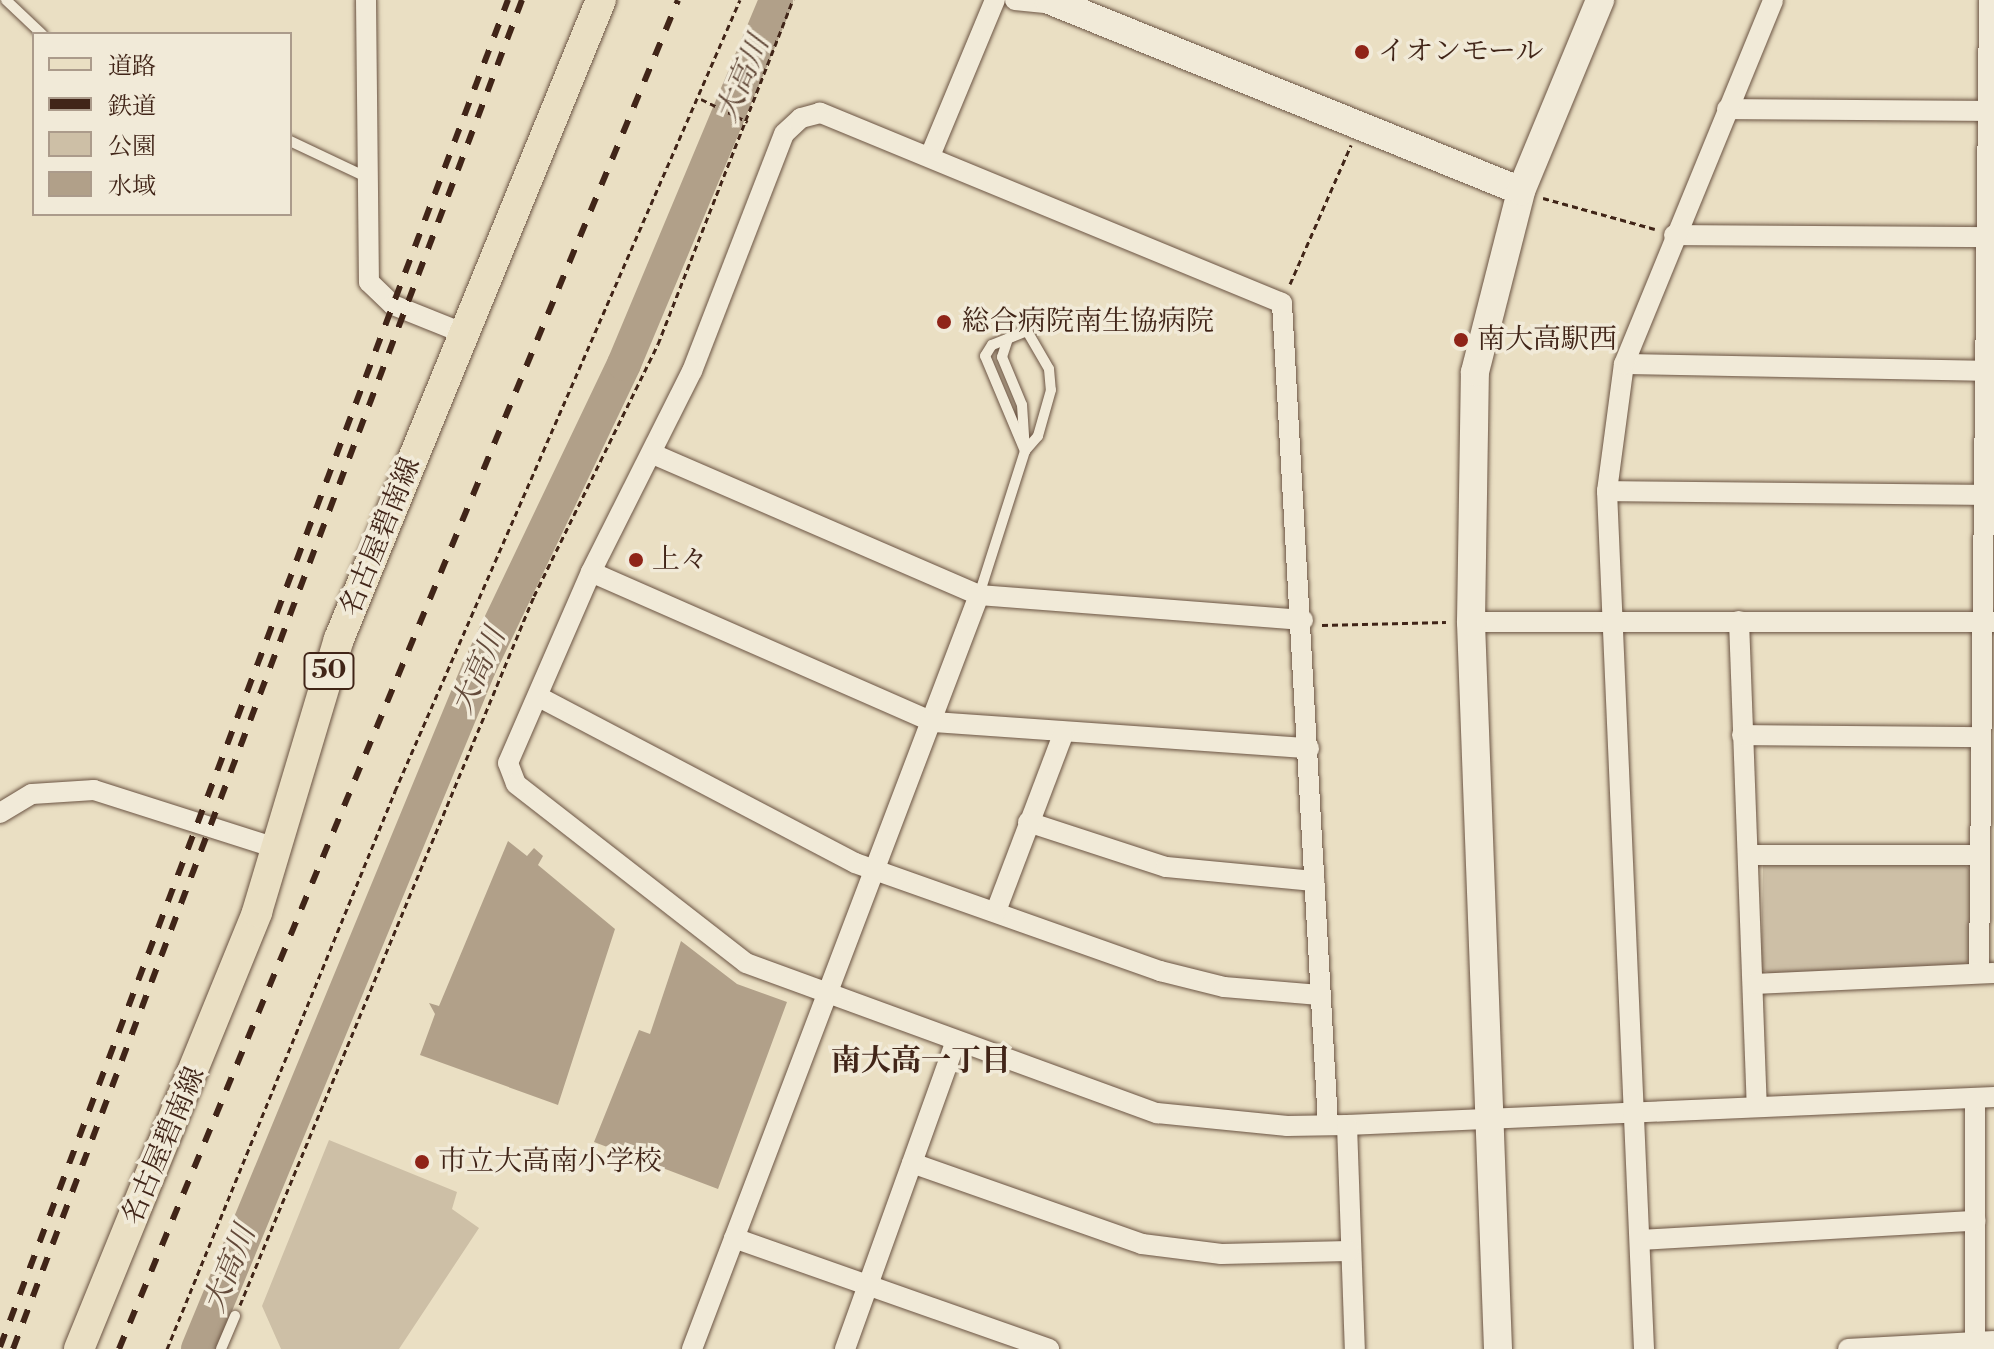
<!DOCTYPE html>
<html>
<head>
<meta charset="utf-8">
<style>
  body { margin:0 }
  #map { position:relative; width:1994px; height:1349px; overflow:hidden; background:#eadfc3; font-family:"Libre Bodoni","Noto Serif JP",serif }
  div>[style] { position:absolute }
  .green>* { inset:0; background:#cdbfa6 }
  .water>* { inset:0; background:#b1a089 }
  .river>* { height:34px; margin:-17px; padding:0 17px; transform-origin:17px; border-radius:17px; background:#b1a089 }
  .path>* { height:3px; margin-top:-1.5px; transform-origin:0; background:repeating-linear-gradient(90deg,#412518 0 6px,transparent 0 10px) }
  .roads { filter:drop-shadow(0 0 2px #6b5443) drop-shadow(0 0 2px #6b5443) }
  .lane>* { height:10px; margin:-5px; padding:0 5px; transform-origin:5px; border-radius:5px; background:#f1ead8 }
  .street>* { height:20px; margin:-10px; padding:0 10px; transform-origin:10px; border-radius:10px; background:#f1ead8 }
  .secondary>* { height:28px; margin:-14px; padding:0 14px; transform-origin:14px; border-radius:14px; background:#f1ead8 }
  .primary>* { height:30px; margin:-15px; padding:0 15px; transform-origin:15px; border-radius:15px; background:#eadfc3 }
  .rail>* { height:6px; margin-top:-3px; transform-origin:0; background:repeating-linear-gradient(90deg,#412518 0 14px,transparent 0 28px) }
  .dots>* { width:22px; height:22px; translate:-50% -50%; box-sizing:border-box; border:4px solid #f1ead8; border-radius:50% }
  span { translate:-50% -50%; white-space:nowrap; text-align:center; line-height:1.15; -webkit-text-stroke:7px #f1ead8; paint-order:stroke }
  .shield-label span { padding:2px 6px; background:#f1ead8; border:2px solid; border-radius:6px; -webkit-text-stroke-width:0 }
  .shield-label { font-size:26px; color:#412518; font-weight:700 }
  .poi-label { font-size:28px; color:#412518 }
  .left { translate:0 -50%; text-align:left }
  .street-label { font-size:28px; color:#412518 }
  .water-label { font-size:30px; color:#634a3a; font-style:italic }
  .neighbourhood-label { font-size:30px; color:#412518; font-weight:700 }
  .legend { position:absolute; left:32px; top:32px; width:260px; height:184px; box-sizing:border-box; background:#f1ead8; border:2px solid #ab9b8b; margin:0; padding:10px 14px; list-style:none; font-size:24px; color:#412518 }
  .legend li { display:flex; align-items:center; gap:16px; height:40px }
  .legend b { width:40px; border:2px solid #ab9b8b }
</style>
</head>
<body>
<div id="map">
  <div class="green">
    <i style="clip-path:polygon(1763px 862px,1963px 863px,1971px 871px,1971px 959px,1963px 965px,1771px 974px,1761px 969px)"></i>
    <i style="clip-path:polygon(329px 1140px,457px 1192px,452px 1209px,479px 1228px,399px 1349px,281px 1349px,262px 1306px)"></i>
  </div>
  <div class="water">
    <i style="clip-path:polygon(508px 841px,527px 856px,534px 848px,543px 856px,538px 865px,615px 929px,558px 1105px,420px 1055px,435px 1014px,429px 1003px,439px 1006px)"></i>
    <i style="clip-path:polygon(681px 941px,737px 984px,787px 1002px,718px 1189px,594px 1142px,639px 1030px,650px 1034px)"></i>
  </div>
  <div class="river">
    <i style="left:198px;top:1349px;width:737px;rotate:-67.58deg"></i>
    <i style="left:479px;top:668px;width:337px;rotate:-64.5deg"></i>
    <i style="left:624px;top:364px;width:394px;rotate:-67.3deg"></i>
  </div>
  <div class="path">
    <i style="left:701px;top:99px;width:52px;rotate:26.1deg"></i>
    <i style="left:1543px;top:198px;width:116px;rotate:15.5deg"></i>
    <i style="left:1290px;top:284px;width:152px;rotate:-66.3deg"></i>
    <i style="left:1322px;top:625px;width:124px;rotate:-1.4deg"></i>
    <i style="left:240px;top:1305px;width:768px;rotate:-67.48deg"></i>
    <i style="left:534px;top:596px;width:281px;rotate:-63.8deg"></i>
    <i style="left:658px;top:344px;width:370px;rotate:-68.6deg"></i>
    <i style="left:167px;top:1349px;width:603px;rotate:-67.77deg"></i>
    <i style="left:395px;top:791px;width:863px;rotate:-66.44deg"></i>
  </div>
  <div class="roads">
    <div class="lane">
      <i style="left:6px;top:0;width:50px;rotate:43.4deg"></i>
      <i style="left:290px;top:141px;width:84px;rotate:25.3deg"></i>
      <i style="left:1027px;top:331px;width:44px;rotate:59.9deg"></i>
      <i style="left:1049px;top:369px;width:21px;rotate:85deg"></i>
      <i style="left:1051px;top:390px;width:48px;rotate:105.8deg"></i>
      <i style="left:1038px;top:436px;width:20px;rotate:131deg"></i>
      <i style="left:1025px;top:451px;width:103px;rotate:-112.8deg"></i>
      <i style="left:985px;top:356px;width:13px;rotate:-58deg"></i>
      <i style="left:992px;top:345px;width:38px;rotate:-22deg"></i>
      <i style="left:979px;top:595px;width:151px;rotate:-72.3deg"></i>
      <i style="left:1025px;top:451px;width:46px;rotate:-93.7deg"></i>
      <i style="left:1022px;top:405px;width:52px;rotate:-112.6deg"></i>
      <i style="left:1002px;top:357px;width:19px;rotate:-72deg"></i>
      <i style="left:221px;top:1349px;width:36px;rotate:-67deg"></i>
    </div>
    <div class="street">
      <i style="left:366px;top:0;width:282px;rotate:89.4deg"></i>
      <i style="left:369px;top:282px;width:33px;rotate:44deg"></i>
      <i style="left:393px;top:305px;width:78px;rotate:21.9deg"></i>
      <i style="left:1015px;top:0;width:40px;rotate:5.7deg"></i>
      <i style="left:1727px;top:109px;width:260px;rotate:0.4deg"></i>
      <i style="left:930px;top:156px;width:169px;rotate:-67.4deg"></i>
      <i style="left:1674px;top:235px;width:320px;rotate:0.4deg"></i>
      <i style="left:1624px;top:364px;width:360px;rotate:1.1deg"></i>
      <i style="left:653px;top:454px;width:355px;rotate:23.4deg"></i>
      <i style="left:979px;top:595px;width:325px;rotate:4.4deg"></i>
      <i style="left:1607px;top:491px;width:375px;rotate:0.6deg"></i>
      <i style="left:591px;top:572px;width:373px;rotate:23.7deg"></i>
      <i style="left:933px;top:722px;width:377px;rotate:4deg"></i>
      <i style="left:1739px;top:621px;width:485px;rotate:87.9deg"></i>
      <i style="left:1471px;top:622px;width:523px"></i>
      <i style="left:539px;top:697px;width:357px;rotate:27.7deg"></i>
      <i style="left:855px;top:863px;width:324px;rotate:19.5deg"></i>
      <i style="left:1160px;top:971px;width:66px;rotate:14deg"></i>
      <i style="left:1224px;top:987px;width:96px;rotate:4.8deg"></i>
      <i style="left:1742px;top:735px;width:238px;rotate:0.5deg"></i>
      <i style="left:0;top:813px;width:37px;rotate:-31deg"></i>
      <i style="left:32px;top:794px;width:62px;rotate:-3.7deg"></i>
      <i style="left:94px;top:790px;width:191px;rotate:17.7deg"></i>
      <i style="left:1028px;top:822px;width:145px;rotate:18.1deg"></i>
      <i style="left:1166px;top:867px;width:149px;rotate:5.4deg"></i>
      <i style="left:1749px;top:855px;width:229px"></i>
      <i style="left:996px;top:911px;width:191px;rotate:-69.2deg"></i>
      <i style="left:1979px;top:973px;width:973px;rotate:-89.41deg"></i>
      <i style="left:1753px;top:984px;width:241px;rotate:-2.6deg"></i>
      <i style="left:1975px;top:1098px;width:251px;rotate:90deg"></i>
      <i style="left:1328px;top:1124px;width:822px;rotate:-93.21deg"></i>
      <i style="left:1282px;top:303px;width:500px;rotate:-157.6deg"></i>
      <i style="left:820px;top:113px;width:20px;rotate:165deg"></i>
      <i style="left:801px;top:118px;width:23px;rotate:137deg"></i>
      <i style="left:784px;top:134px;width:254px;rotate:111.2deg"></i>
      <i style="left:692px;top:371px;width:225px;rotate:116.7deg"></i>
      <i style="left:591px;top:572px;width:208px;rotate:113.5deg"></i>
      <i style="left:508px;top:763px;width:22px;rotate:69deg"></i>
      <i style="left:516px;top:784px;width:291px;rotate:37.9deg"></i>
      <i style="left:746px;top:963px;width:438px;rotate:20.1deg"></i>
      <i style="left:1157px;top:1113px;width:131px;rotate:5.7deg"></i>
      <i style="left:1287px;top:1126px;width:60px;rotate:-1deg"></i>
      <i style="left:1347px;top:1125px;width:648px;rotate:-2.48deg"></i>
      <i style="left:1347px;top:1125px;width:224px;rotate:88deg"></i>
      <i style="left:912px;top:1163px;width:244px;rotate:19.4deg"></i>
      <i style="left:1142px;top:1244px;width:80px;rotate:7.2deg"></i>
      <i style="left:1221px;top:1254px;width:128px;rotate:-1.3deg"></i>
      <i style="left:734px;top:1238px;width:334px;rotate:19.4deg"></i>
      <i style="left:1641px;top:1240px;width:335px;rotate:-3.3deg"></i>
      <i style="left:692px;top:1349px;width:807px;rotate:-69.16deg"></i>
      <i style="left:845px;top:1349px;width:325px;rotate:-70.2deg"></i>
      <i style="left:1644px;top:1349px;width:859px;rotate:-92.47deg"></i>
      <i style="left:1607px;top:491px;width:128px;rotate:-82.4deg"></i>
      <i style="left:1624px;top:364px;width:393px;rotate:-67.7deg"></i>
      <i style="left:1848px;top:1349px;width:146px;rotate:-3.1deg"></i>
    </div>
    <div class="secondary">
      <i style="left:1049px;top:0;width:509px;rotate:22.03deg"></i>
      <i style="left:1498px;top:1349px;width:728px;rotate:-92.13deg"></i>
      <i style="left:1471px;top:622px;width:250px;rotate:-89.1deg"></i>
      <i style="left:1475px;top:372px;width:187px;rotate:-75.7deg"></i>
      <i style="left:1521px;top:191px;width:207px;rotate:-67.5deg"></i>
    </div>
    <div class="primary">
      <i style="left:79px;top:1349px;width:472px;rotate:-67.8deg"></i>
      <i style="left:257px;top:912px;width:285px;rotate:-73.3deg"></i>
      <i style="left:339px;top:639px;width:691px;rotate:-67.71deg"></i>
    </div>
  </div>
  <div class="rail">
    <i style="left:0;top:1347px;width:1440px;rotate:-69.34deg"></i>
    <i style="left:13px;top:1349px;width:1442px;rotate:-69.33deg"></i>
    <i style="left:119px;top:1349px;width:1460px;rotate:-67.49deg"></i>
  </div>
  <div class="dots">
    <i style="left:1362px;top:52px;background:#8f2418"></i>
    <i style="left:944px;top:322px;background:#8f2418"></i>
    <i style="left:1461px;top:340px;background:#8f2418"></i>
    <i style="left:636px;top:560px;background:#8f2418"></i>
    <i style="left:422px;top:1162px;background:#8f2418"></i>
  </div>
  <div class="shield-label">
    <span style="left:329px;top:671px">50</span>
  </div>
  <div class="poi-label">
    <span class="left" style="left:1378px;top:52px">イオンモール</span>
    <span class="left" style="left:962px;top:322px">総合病院南生協病院</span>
    <span class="left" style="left:1477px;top:340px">南大高駅西</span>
    <span class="left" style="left:652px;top:560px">上々</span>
    <span class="left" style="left:438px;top:1162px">市立大高南小学校</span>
  </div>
  <div class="street-label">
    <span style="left:381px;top:537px;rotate:-68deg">名古屋碧南線</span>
    <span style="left:164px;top:1146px;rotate:-67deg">名古屋碧南線</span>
  </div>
  <div class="water-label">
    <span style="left:743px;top:79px;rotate:-67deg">大高川</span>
    <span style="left:479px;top:671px;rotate:-66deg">大高川</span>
    <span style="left:230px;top:1269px;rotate:-68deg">大高川</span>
  </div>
  <div class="neighbourhood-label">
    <span style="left:921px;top:1061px">南大高一丁目</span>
  </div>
  <ul class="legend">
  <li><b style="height:10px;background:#eadfc3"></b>道路</li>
  <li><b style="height:10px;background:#412518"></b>鉄道</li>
  <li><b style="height:22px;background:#cdbfa6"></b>公園</li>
  <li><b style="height:22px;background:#b1a089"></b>水域</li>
  </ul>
</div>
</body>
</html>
